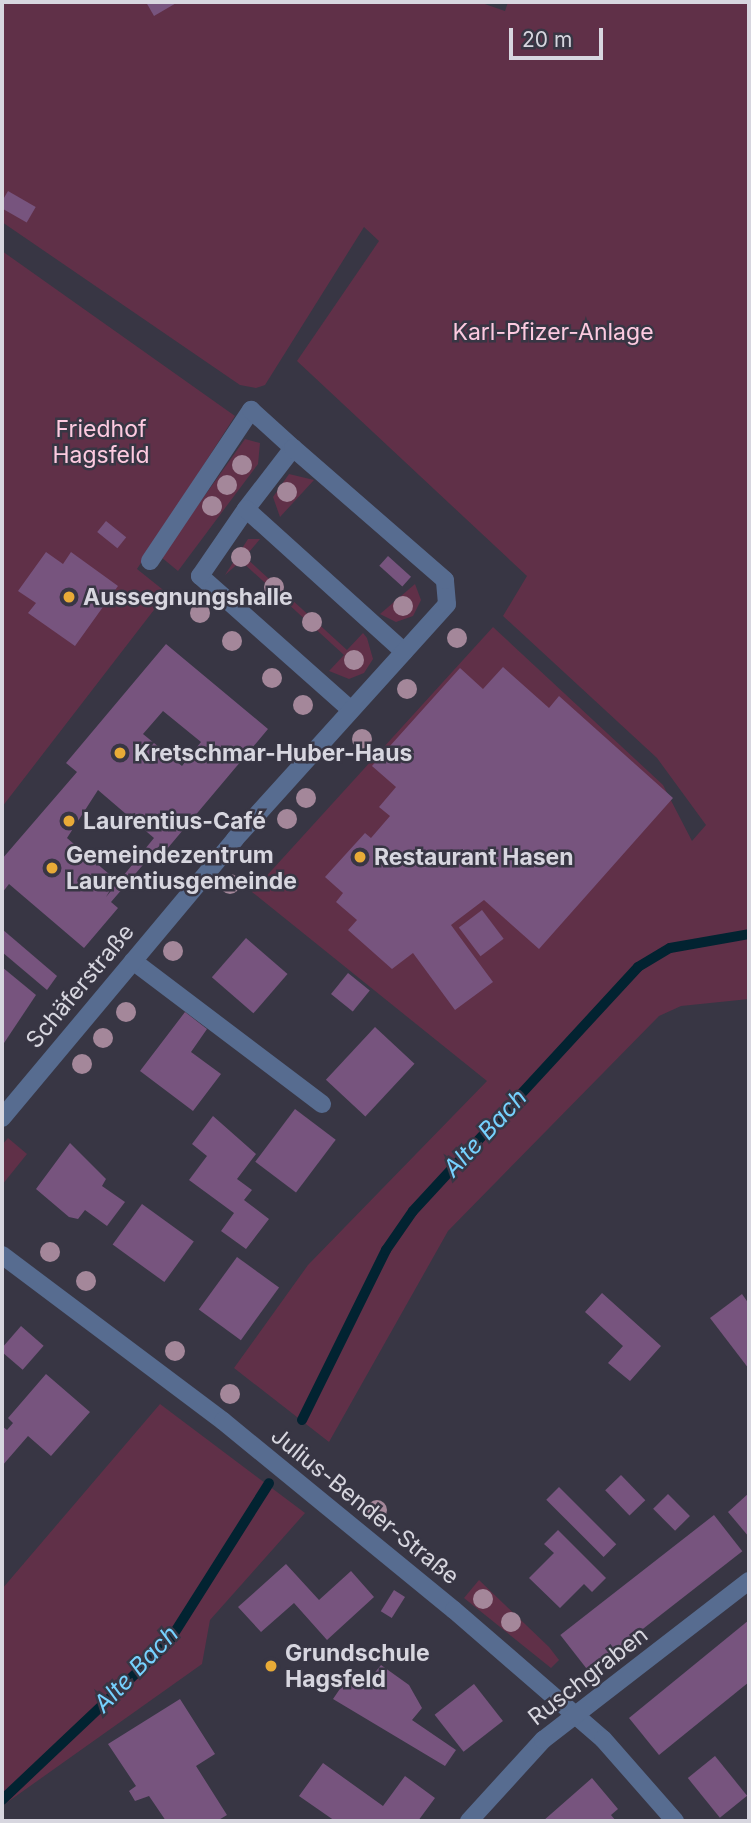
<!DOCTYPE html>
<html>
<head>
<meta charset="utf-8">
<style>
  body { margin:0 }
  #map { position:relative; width:751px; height:1823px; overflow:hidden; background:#383644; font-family:Inter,sans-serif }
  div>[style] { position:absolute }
  .green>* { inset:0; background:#603048 }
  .stream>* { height:10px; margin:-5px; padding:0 5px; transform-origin:5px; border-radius:5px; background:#022331 }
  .building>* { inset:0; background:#77547e; transform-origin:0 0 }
  .minor>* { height:18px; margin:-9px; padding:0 9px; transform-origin:9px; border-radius:9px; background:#576c90 }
  .trees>* { width:20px; height:20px; margin:-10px; border-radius:50%; background:#a4879a }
  .dots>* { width:19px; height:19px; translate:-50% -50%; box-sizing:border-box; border:4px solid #383644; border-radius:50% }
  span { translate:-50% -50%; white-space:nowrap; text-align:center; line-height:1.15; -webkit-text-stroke:5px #383644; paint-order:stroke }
  .park-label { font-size:23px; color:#fdcae0 }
  .poi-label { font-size:23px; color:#d7d6df; font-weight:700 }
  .left { translate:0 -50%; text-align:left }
  .street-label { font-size:23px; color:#d7d6df }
  .water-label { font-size:24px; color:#76d1fe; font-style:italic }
  .frame { position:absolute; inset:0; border:4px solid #d7d6df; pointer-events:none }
  .scale { position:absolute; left:509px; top:28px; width:94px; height:32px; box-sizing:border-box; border:4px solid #d7d6df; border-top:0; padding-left:9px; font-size:21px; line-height:24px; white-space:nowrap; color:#d7d6df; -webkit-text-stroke:5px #383644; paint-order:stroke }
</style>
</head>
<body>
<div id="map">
  <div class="green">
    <i style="clip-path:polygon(2px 2px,479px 2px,505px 11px,508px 2px,749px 2px,749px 999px,681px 1006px,659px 1016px,448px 1231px,329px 1442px,234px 1368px,308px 1265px,487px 1081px,252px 892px,493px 627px,663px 785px,692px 841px,706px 825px,657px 758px,503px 616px,527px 576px,297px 361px,379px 241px,364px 227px,265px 385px,256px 388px,240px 385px,2px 222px)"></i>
    <i style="clip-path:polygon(2px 251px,235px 416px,137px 569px,167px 593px,2px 807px)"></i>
    <i style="clip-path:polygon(245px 439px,260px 443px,258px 464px,178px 571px,161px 557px)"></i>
    <i style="clip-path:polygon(289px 474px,314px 480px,280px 517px,273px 497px)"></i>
    <i style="clip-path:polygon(248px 539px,260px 539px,245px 557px,347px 650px,363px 633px,367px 638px,373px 659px,364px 673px,349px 679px,329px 671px,344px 655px,241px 561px,225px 575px)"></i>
    <i style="clip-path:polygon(415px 584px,421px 600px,413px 616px,396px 622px,380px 614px)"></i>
    <i style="clip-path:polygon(8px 1138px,27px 1154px,2px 1185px,2px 1145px)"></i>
    <i style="clip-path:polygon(160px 1404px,305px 1513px,210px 1620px,202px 1664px,2px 1806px,2px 1589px)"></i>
    <i style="clip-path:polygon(479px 1580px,549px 1647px,559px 1660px,551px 1668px,464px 1598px)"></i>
  </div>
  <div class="stream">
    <i style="left:302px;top:1420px;width:190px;rotate:-63.7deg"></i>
    <i style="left:386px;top:1250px;width:47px;rotate:-55.3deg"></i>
    <i style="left:413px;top:1211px;width:332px;rotate:-47.3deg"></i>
    <i style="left:638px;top:967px;width:37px;rotate:-31deg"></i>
    <i style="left:670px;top:948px;width:80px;rotate:-10deg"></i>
    <i style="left:2px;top:1800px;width:228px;rotate:-43.4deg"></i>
    <i style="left:168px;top:1643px;width:189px;rotate:-57.7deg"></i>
  </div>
  <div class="building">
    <i style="clip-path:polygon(146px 2px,178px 2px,154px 16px)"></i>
    <i style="left:8px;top:191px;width:32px;height:18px;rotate:30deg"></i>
    <i style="left:106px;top:521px;width:26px;height:14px;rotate:39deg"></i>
    <i style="clip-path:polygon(46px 552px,63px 564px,71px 552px,118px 586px,75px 646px,28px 613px,36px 603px,18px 591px)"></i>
    <i style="left:388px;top:556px;width:31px;height:13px;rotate:42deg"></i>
    <i style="clip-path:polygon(evenodd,166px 644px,268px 729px,167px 849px,161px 844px,111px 902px,118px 908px,84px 948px,9px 884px,2px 893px,2px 859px,77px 772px,66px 763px,166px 644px,163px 711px,201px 742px,182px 766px,143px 734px,163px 711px,166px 644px,98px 790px,154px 838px,106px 897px,116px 880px,67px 838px,98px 790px)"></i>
    <i style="clip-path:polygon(503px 667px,549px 708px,559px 696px,673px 798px,539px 949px,484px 900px,451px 925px,493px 982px,455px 1010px,413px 953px,392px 969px,348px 930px,357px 920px,336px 902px,343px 893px,325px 877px,365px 833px,371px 838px,390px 816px,379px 807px,396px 787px,372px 766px,460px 668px,483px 689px)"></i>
    <i style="left:482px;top:910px;width:36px;height:29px;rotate:53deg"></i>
    <i style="clip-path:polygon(2px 929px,57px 976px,47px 990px,2px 952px)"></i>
    <i style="left:246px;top:938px;width:55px;height:52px;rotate:41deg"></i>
    <i style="clip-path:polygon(2px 967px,36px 995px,2px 1046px)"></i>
    <i style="left:348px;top:973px;width:28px;height:27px;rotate:39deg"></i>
    <i style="clip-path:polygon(185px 1012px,207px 1029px,191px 1052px,221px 1074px,193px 1111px,140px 1071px)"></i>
    <i style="left:375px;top:1027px;width:54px;height:72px;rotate:43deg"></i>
    <i style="left:295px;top:1109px;width:51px;height:66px;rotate:37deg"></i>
    <i style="clip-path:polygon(213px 1116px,256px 1154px,237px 1179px,252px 1190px,244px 1200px,269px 1219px,246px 1249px,221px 1231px,234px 1213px,189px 1180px,207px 1156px,192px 1144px)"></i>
    <i style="clip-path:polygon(70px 1143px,106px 1179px,102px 1186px,125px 1202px,107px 1226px,85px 1210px,78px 1219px,69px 1217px,36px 1189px)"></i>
    <i style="left:142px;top:1204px;width:64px;height:50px;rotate:36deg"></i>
    <i style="left:237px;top:1257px;width:52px;height:65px;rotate:36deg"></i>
    <i style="clip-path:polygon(602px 1293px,661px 1346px,630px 1381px,608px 1363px,623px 1346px,585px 1312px)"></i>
    <i style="clip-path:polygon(742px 1294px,749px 1304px,749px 1369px,710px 1318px)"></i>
    <i style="left:21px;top:1326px;width:30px;height:32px;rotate:41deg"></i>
    <i style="clip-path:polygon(46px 1374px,90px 1412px,51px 1456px,28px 1436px,2px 1466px,2px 1426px,7px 1430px,13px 1423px,8px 1418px)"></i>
    <i style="left:621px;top:1475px;width:35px;height:22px;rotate:46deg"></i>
    <i style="left:559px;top:1487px;width:81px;height:18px;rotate:45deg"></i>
    <i style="clip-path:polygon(749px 1493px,749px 1537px,728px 1512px)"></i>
    <i style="left:668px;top:1494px;width:31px;height:21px;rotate:45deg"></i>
    <i style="left:714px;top:1515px;width:46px;height:195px;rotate:52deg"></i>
    <i style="clip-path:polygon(558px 1530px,606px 1578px,592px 1592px,584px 1584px,560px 1608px,529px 1578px,554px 1553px,544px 1544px)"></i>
    <i style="clip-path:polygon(286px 1564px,319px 1600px,351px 1571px,374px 1597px,327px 1640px,294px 1603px,261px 1632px,238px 1607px)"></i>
    <i style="left:394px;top:1590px;width:13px;height:25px;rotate:32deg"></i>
    <i style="clip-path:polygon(749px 1620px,749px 1682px,659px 1755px,629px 1718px)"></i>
    <i style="clip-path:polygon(381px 1665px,409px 1685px,422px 1708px,412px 1720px,456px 1750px,445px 1766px,333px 1699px,348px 1677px,363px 1687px)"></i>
    <i style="left:474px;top:1684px;width:47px;height:50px;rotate:52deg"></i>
    <i style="clip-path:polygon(180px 1699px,215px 1754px,196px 1766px,227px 1815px,217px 1821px,166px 1821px,149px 1796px,135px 1801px,129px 1791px,136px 1786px,108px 1744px)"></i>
    <i style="left:715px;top:1756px;width:51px;height:35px;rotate:51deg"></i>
    <i style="clip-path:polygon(323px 1763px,383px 1806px,405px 1776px,435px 1798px,418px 1821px,335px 1821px,299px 1796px)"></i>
    <i style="clip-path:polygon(592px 1778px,618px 1809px,611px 1815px,616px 1821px,543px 1821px)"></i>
  </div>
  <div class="minor">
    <i style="left:150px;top:561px;width:182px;rotate:-56.2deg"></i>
    <i style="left:251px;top:410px;width:57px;rotate:42.1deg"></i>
    <i style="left:293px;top:448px;width:77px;rotate:127.6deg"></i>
    <i style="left:351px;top:710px;width:202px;rotate:-138.4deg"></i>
    <i style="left:200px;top:576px;width:81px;rotate:-55.5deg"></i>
    <i style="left:246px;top:509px;width:213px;rotate:42.1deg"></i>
    <i style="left:133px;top:961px;width:237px;rotate:37.1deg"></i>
    <i style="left:2px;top:1118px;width:363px;rotate:-50.1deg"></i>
    <i style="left:235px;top:839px;width:316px;rotate:-47.9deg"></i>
    <i style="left:447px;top:604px;width:24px;rotate:-95deg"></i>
    <i style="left:445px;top:580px;width:201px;rotate:-139deg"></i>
    <i style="left:2px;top:1255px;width:276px;rotate:36.9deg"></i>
    <i style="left:223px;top:1421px;width:298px;rotate:39.3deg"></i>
    <i style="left:454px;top:1610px;width:197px;rotate:40.9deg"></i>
    <i style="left:603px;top:1739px;width:109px;rotate:48.7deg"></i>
    <i style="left:469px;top:1821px;width:110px;rotate:-47.6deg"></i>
    <i style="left:543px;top:1740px;width:260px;rotate:-37.7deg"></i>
  </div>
  <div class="trees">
    <i style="left:242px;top:465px"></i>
    <i style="left:227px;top:485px"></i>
    <i style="left:287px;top:492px"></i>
    <i style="left:212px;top:506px"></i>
    <i style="left:241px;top:557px"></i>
    <i style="left:274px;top:587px"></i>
    <i style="left:403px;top:606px"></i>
    <i style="left:200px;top:613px"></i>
    <i style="left:312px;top:622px"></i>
    <i style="left:457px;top:638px"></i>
    <i style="left:232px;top:641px"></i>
    <i style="left:354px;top:660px"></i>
    <i style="left:272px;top:678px"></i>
    <i style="left:407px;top:689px"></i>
    <i style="left:303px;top:705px"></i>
    <i style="left:362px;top:739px"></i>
    <i style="left:306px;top:798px"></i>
    <i style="left:287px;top:819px"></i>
    <i style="left:230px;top:884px"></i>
    <i style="left:173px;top:951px"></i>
    <i style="left:126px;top:1012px"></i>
    <i style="left:103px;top:1038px"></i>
    <i style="left:82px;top:1064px"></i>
    <i style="left:50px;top:1252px"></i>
    <i style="left:86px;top:1281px"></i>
    <i style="left:175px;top:1351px"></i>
    <i style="left:230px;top:1394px"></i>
    <i style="left:377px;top:1510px"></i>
    <i style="left:483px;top:1599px"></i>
    <i style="left:511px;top:1622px"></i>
  </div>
  <div class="dots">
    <i style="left:69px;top:597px;background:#e8ab37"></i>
    <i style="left:120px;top:753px;background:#e8ab37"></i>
    <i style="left:69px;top:821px;background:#e8ab37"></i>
    <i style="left:360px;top:857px;background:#e8ab37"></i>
    <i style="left:52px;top:868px;background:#e8ab37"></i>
    <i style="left:271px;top:1666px;background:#e8ab37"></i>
  </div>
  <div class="park-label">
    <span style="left:553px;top:332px">Karl-Pfizer-Anlage</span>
    <span style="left:101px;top:442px">Friedhof<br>Hagsfeld</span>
  </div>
  <div class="poi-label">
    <span class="left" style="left:83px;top:597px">Aussegnungshalle</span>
    <span class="left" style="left:134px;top:753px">Kretschmar-Huber-Haus</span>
    <span class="left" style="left:83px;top:821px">Laurentius-Café</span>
    <span class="left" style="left:66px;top:868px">Gemeindezentrum<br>Laurentiusgemeinde</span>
    <span class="left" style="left:374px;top:857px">Restaurant Hasen</span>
    <span class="left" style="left:285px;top:1666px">Grundschule<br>Hagsfeld</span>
  </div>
  <div class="street-label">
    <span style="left:80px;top:986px;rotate:-50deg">Schäferstraße</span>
    <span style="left:365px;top:1506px;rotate:39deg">Julius-Bender-Straße</span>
    <span style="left:588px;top:1676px;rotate:-38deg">Ruschgraben</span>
  </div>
  <div class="water-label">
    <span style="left:485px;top:1133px;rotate:-47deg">Alte Bach</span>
    <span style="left:136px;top:1669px;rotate:-46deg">Alte Bach</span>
  </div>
  <div class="frame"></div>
  <div class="scale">20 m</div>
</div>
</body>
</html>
